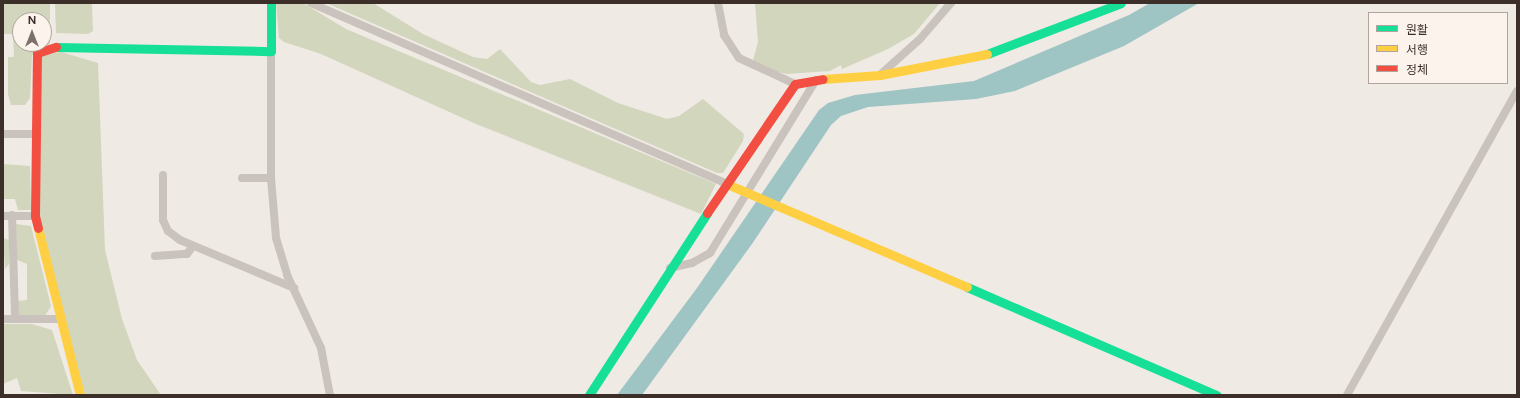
<!DOCTYPE html>
<html>
<head>
<meta charset="utf-8">
<style>
  body { margin:0 }
  #map { position:relative; width:1520px; height:398px; overflow:hidden; background:#f0eae4; font-family:Figtree,"Noto Sans KR",sans-serif }
  div>[style] { position:absolute }
  .green>* { inset:0; background:#d2d6bd }
  .water>* { inset:0; background:#9ec4c3 }
  .street>* { height:8px; margin:-4px; padding:0 4px; transform-origin:4px; border-radius:4px; background:#cac2bc }
  .fast>* { height:9px; margin:-4.5px; padding:0 4.5px; transform-origin:4.5px; border-radius:4.5px; background:#16e098 }
  .slow>* { height:9px; margin:-4.5px; padding:0 4.5px; transform-origin:4.5px; border-radius:4.5px; background:#ffcf43 }
  .jam>* { height:9px; margin:-4.5px; padding:0 4.5px; transform-origin:4.5px; border-radius:4.5px; background:#f24e42 }
  span { translate:-50% -50%; white-space:nowrap; text-align:center; line-height:1.15; -webkit-text-stroke:3px #fcf4ec; paint-order:stroke }
  .frame { position:absolute; inset:0; border:4px solid #3c2f2a; pointer-events:none }
  .legend { position:absolute; left:1368px; top:12px; width:140px; height:72px; box-sizing:border-box; background:#fcf4ec; border:1px solid #afa59e; margin:0; padding:5px 7px; list-style:none; font-size:12px; color:#3c2f2a }
  .legend li { display:flex; align-items:center; gap:8px; height:20px }
  .legend b { width:20px; border:1px solid #afa59e }
  .north { position:absolute; left:12px; top:12px; width:40px; height:40px; box-sizing:border-box; background:#fcf4ec; border:1px solid #afa59e; border-radius:50%; rotate:0deg; font-size:11px; font-weight:700; line-height:16px; text-align:center; color:#3c2f2a }
  .north::after { content:''; display:block; margin:auto; width:14px; height:18px; background:#7b706b; clip-path:polygon(50% 0,100% 100%,50% 72%,0 100%) }
</style>
</head>
<body>
<div id="map">
  <div class="green">
    <i style="clip-path:polygon(evenodd,3px 3px,50px 3px,50px 44px,32px 55px,30px 98px,25px 105px,11px 105px,8px 94px,8px 57px,14px 57px,13px 34px,3px 34px,3px 3px,20px 20px,44px 20px,44px 44px,20px 44px,20px 20px)"></i>
    <i style="clip-path:polygon(55px 3px,92px 3px,93px 31px,88px 34px,56px 33px)"></i>
    <i style="clip-path:polygon(276px 3px,303px 3px,346px 29px,716px 184px,701px 214px,476px 124px,321px 54px,284px 42px,279px 38px)"></i>
    <i style="clip-path:polygon(326px 3px,373px 3px,423px 34px,473px 57px,487px 59px,500px 49px,531px 82px,540px 85px,570px 79px,618px 103px,667px 119px,679px 116px,703px 99px,744px 134px,743px 141px,723px 173px,717px 173px)"></i>
    <i style="clip-path:polygon(755px 3px,940px 3px,914px 34px,888px 49px,842px 69px,841px 65px,830px 71px,787px 74px,763px 69px,753px 60px,758px 42px)"></i>
    <i style="clip-path:polygon(61px 52px,98px 63px,105px 250px,122px 319px,137px 360px,161px 395px,85px 395px,40px 231px,40px 55px)"></i>
    <i style="clip-path:polygon(3px 164px,30px 166px,31px 210px,18px 210px,15px 199px,3px 199px)"></i>
    <i style="clip-path:polygon(16px 224px,31px 226px,51px 306px,45px 316px,18px 316px,18px 301px,27px 300px,27px 264px,17px 260px)"></i>
    <i style="clip-path:polygon(3px 238px,9px 240px,9px 264px,5px 269px)"></i>
    <i style="clip-path:polygon(3px 324px,32px 324px,52px 330px,73px 395px,21px 391px,17px 378px,3px 384px)"></i>
  </div>
  <div class="water">
    <i style="clip-path:polygon(1150px 3px,1199px 3px,1124px 46px,1015px 91px,976px 99px,868px 107px,841px 116px,831px 125px,752px 244px,642px 395px,617px 395px,697px 288px,819px 110px,828px 103px,855px 95px,974px 81px,1129px 15px)"></i>
  </div>
  <div class="street">
    <i style="left:311px;top:3px;width:454px;rotate:23.5deg"></i>
    <i style="left:718px;top:3px;width:33px;rotate:79deg"></i>
    <i style="left:724px;top:35px;width:27px;rotate:57deg"></i>
    <i style="left:739px;top:58px;width:62px;rotate:24.9deg"></i>
    <i style="left:271px;top:51px;width:127px;rotate:90deg"></i>
    <i style="left:271px;top:178px;width:60px;rotate:85.2deg"></i>
    <i style="left:276px;top:238px;width:39px;rotate:73deg"></i>
    <i style="left:287px;top:275px;width:81px;rotate:65deg"></i>
    <i style="left:321px;top:348px;width:48px;rotate:79.2deg"></i>
    <i style="left:881px;top:74px;width:52px;rotate:-41.9deg"></i>
    <i style="left:920px;top:39px;width:48px;rotate:-49.3deg"></i>
    <i style="left:3px;top:134px;width:33px"></i>
    <i style="left:163px;top:175px;width:45px;rotate:90deg"></i>
    <i style="left:163px;top:220px;width:12px;rotate:66deg"></i>
    <i style="left:168px;top:231px;width:15px;rotate:37deg"></i>
    <i style="left:180px;top:240px;width:124px;rotate:22.8deg"></i>
    <i style="left:242px;top:178px;width:29px"></i>
    <i style="left:12px;top:215px;width:104px;rotate:88.3deg"></i>
    <i style="left:3px;top:216px;width:32px"></i>
    <i style="left:155px;top:256px;width:32px;rotate:-4deg"></i>
    <i style="left:187px;top:254px;width:10px;rotate:-53deg"></i>
    <i style="left:670px;top:268px;width:23px;rotate:-13deg"></i>
    <i style="left:692px;top:263px;width:21px;rotate:-29deg"></i>
    <i style="left:710px;top:253px;width:203px;rotate:-58.5deg"></i>
    <i style="left:3px;top:319px;width:56px"></i>
    <i style="left:1347px;top:395px;width:348px;rotate:-60.8deg"></i>
  </div>
  <div class="fast">
    <i style="left:56px;top:47px;width:215px;rotate:1.1deg"></i>
    <i style="left:271px;top:51px;width:48px;rotate:-90deg"></i>
    <i style="left:987px;top:54px;width:143px;rotate:-20.8deg"></i>
    <i style="left:967px;top:287px;width:272px;rotate:23.4deg"></i>
    <i style="left:589px;top:395px;width:217px;rotate:-57deg"></i>
  </div>
  <div class="slow">
    <i style="left:823px;top:79px;width:57px;rotate:-4deg"></i>
    <i style="left:880px;top:75px;width:109px;rotate:-11.1deg"></i>
    <i style="left:727px;top:184px;width:261px;rotate:23.2deg"></i>
    <i style="left:38px;top:228px;width:172px;rotate:75.9deg"></i>
  </div>
  <div class="jam">
    <i style="left:707px;top:213px;width:156px;rotate:-55.7deg"></i>
    <i style="left:795px;top:84px;width:28px;rotate:-10deg"></i>
    <i style="left:38px;top:228px;width:12px;rotate:-104deg"></i>
    <i style="left:35px;top:216px;width:163px;rotate:-89.3deg"></i>
    <i style="left:37px;top:53px;width:20px;rotate:-18deg"></i>
  </div>
  <div class="frame"></div>
  <ul class="legend">
  <li><b style="height:5px;background:#16e098"></b>원활</li>
  <li><b style="height:5px;background:#ffcf43"></b>서행</li>
  <li><b style="height:5px;background:#f24e42"></b>정체</li>
  </ul>
  <div class="north">N</div>
</div>
</body>
</html>
